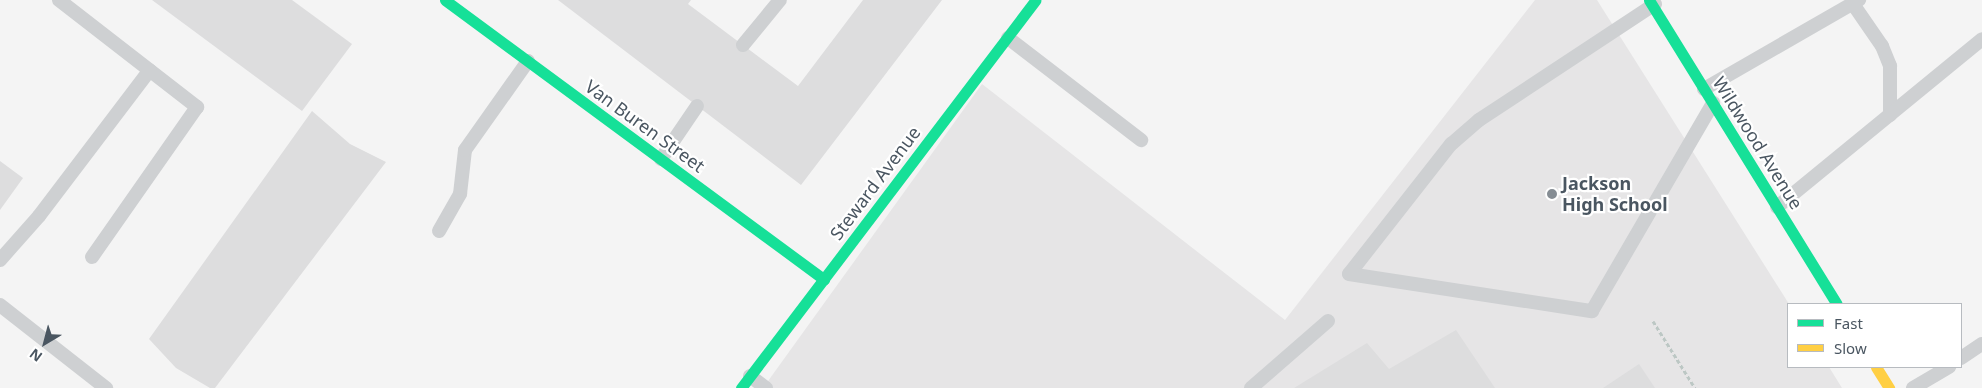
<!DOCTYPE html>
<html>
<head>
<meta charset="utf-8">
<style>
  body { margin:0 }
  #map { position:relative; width:1982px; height:388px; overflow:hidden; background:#f4f4f4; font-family:"Noto Sans",sans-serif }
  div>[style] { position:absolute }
  .education>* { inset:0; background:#e6e5e6 }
  .building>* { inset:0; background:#ddddde }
  .path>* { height:3px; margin-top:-1.5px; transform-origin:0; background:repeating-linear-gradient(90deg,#bcc7c4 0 4px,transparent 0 6.5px) }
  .lane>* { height:14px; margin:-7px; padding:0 7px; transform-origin:7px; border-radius:7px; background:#ced0d2 }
  .fast>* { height:11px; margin:-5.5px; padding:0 5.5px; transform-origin:5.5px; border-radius:5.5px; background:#16e098 }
  .slow>* { height:11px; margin:-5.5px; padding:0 5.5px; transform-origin:5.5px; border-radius:5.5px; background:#ffcf43 }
  .dots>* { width:14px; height:14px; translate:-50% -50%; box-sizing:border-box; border:2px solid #fff; border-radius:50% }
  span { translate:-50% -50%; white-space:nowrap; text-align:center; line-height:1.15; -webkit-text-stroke:4.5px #fff; paint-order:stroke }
  .street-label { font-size:18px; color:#4a5661 }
  .poi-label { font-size:18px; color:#4a5661; font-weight:700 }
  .left { translate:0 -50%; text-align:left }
  .legend { position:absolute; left:1787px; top:303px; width:175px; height:65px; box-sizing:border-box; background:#fff; border:1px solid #b7bbc0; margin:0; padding:6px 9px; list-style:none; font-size:15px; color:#4a5661 }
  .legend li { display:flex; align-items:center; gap:10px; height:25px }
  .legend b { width:25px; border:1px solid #b7bbc0 }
  .north { position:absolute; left:20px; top:318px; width:50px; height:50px; -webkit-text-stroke:4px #fff; paint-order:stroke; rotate:217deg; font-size:14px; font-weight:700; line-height:20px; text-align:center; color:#4a5661 }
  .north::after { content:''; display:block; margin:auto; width:18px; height:22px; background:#4a5661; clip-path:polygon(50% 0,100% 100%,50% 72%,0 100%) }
</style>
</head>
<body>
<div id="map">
  <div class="education">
    <i style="clip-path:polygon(1535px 0,1597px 0,1789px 304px,1788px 367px,1829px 367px,1842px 388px,763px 388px,982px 84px,1285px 320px)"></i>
  </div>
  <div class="building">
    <i style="clip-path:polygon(152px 0,292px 0,352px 44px,302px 111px)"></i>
    <i style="clip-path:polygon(558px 0,691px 0,688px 4px,798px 86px,863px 0,942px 0,801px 185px)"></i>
    <i style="clip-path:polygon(312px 111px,350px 144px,386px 162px,215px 388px,210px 388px,176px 368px,149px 339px)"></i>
    <i style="clip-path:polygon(0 161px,23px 178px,0 210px)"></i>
    <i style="clip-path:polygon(1456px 330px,1495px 388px,1294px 388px,1367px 343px,1389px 369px)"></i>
    <i style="clip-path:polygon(1639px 364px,1655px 388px,1603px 388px)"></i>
  </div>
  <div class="path">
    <i style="left:1653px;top:321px;width:79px;rotate:57.9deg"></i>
  </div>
  <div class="lane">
    <i style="left:59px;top:0;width:175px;rotate:37.8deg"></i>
    <i style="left:197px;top:107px;width:183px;rotate:125deg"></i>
    <i style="left:1655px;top:4px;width:211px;rotate:146.6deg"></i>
    <i style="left:1479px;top:120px;width:37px;rotate:139deg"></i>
    <i style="left:1451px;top:144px;width:165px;rotate:128.1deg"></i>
    <i style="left:1349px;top:274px;width:246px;rotate:8.7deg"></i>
    <i style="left:1592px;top:311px;width:241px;rotate:-59.8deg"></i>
    <i style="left:1853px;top:4px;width:51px;rotate:55.4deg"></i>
    <i style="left:1882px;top:46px;width:22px;rotate:68deg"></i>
    <i style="left:1890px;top:66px;width:49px;rotate:90deg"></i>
    <i style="left:1008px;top:38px;width:168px;rotate:37.5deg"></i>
    <i style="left:743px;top:45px;width:58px;rotate:-50.6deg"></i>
    <i style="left:1704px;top:89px;width:179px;rotate:-29.9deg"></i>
    <i style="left:661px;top:159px;width:64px;rotate:-55.8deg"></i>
    <i style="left:1777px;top:207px;width:265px;rotate:-39.3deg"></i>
    <i style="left:439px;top:231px;width:43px;rotate:-60.4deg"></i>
    <i style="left:460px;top:194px;width:44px;rotate:-83.5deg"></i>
    <i style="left:465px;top:150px;width:109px;rotate:-54.7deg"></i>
    <i style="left:0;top:260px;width:59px;rotate:-48.4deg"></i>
    <i style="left:39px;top:216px;width:183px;rotate:-52.8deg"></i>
    <i style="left:0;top:305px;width:135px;rotate:38.1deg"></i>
    <i style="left:1961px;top:358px;width:25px;rotate:-34deg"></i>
    <i style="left:750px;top:376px;width:20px;rotate:37deg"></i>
    <i style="left:1251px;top:388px;width:102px;rotate:-41deg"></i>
    <i style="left:1913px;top:388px;width:42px;rotate:-30.3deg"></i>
  </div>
  <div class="fast">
    <i style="left:445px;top:0;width:471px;rotate:36.4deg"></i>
    <i style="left:1649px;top:0;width:357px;rotate:58.3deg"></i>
    <i style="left:741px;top:388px;width:487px;rotate:-52.8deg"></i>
  </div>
  <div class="slow">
    <i style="left:1876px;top:367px;width:25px;rotate:58deg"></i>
  </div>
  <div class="dots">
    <i style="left:1552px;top:194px;background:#868d94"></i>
  </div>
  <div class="street-label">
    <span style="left:645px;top:126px;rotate:36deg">Van Buren Street</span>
    <span style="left:1758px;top:143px;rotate:58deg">Wildwood Avenue</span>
    <span style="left:875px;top:183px;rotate:-53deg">Steward Avenue</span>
  </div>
  <div class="poi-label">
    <span class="left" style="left:1562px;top:194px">Jackson<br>High School</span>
  </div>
  <ul class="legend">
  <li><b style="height:6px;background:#16e098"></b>Fast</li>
  <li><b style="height:6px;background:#ffcf43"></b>Slow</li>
  </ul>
  <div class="north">N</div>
</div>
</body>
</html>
